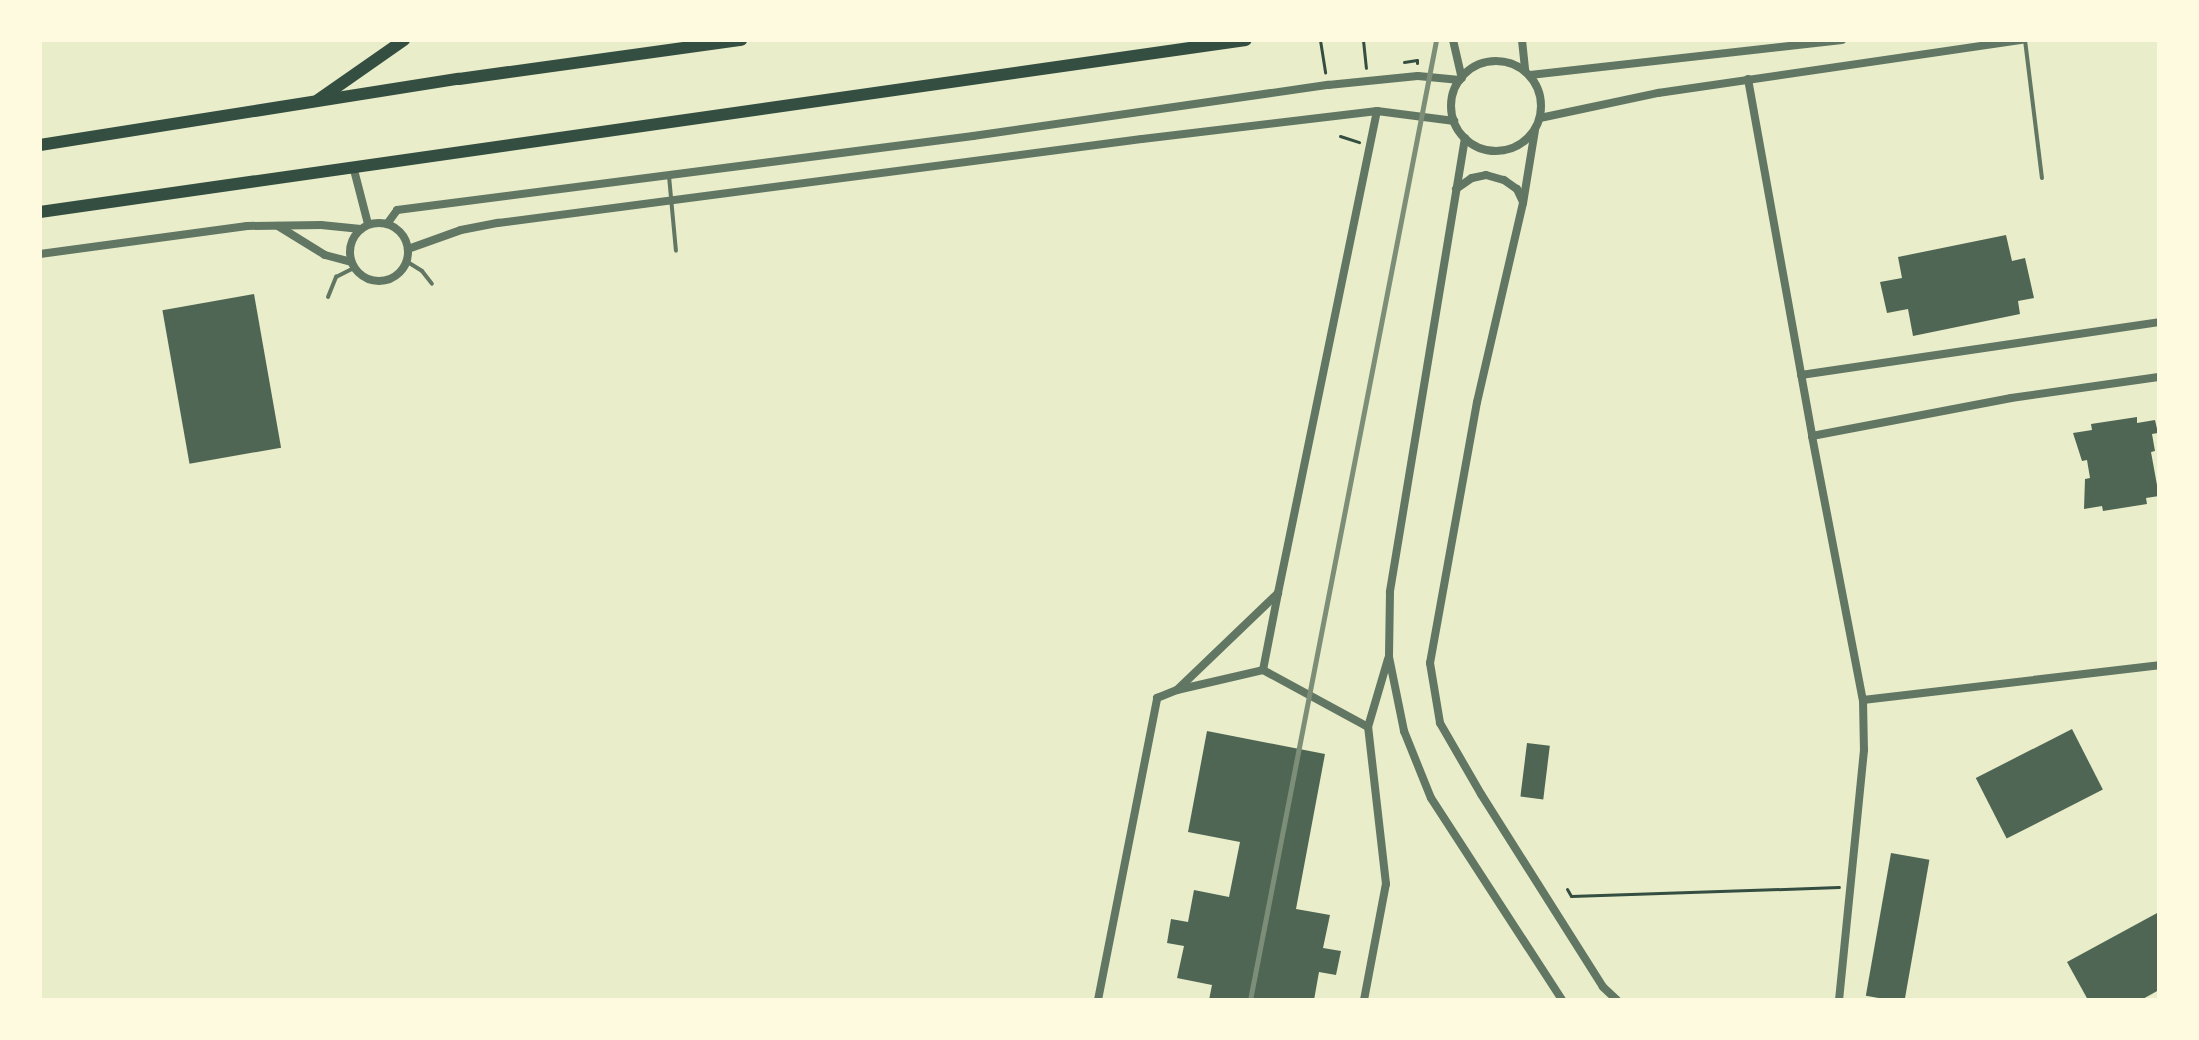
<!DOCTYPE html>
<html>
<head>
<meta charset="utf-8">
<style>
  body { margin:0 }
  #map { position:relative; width:2199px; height:1040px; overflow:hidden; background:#e9edc9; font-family:Commissioner,sans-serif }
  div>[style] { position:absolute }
  .building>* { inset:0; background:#4f6655; transform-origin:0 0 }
  .path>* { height:3px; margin:-1.5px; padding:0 1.5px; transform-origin:1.5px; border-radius:1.5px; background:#344e41 }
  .service>* { height:4px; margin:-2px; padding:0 2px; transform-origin:2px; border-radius:2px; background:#617663 }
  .minor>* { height:8px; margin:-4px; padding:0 4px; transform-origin:4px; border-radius:4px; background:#617663 }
  .minor>.ring { margin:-4px; padding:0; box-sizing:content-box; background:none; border:8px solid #617663; border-radius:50% }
  .trunk>* { height:12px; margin:-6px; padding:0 6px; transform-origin:6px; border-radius:6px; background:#344e41 }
  .rail>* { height:5px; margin:-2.5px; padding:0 2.5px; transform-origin:2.5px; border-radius:2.5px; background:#7c8e77 }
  span { translate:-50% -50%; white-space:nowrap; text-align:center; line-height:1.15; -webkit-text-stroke:7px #fefae0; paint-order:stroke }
  .frame { position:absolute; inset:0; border:42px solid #fefae0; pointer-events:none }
</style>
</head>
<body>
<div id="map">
  <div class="building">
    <i style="clip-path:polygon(2006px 235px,2012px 261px,2025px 258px,2034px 298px,2018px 301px,2020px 314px,1913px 336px,1908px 309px,1887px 313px,1880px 282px,1902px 278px,1898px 257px)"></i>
    <i style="left:254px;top:294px;width:156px;height:93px;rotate:80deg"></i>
    <i style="clip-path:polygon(2137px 417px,2137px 423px,2155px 420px,2158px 433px,2152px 434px,2155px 451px,2151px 452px,2159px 496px,2146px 498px,2147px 504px,2103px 511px,2102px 506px,2084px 509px,2085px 479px,2090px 478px,2087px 460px,2082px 461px,2073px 433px,2092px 430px,2091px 424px)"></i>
    <i style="left:2072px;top:729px;width:68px;height:108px;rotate:63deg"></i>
    <i style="clip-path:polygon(1207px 731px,1325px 754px,1296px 909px,1330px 915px,1323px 948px,1341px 951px,1336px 975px,1319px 972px,1314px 1000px,1209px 1000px,1212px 985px,1177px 978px,1184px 946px,1167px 943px,1171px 919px,1188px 922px,1194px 890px,1229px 897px,1240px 842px,1188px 832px)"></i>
    <i style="left:1527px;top:743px;width:23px;height:54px;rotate:7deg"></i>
    <i style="left:1891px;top:853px;width:39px;height:145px;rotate:10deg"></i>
    <i style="clip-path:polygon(2159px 912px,2159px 990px,2141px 1000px,2088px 1000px,2067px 962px)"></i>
  </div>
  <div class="path">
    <i style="left:1320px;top:40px;width:33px;rotate:81deg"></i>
    <i style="left:1363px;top:40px;width:28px;rotate:84deg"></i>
    <i style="left:1404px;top:62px;width:13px;rotate:-9deg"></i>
    <i style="left:1417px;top:60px;width:3px;rotate:90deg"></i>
    <i style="left:1340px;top:136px;width:20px;rotate:18deg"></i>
    <i style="left:1567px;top:889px;width:8px;rotate:60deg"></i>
    <i style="left:1571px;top:896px;width:268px;rotate:-1.9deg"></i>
  </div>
  <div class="service">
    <i style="left:2025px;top:40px;width:139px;rotate:83deg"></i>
    <i style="left:669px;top:176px;width:75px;rotate:84.7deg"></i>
    <i style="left:406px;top:261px;width:19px;rotate:32deg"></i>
    <i style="left:422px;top:271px;width:16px;rotate:52deg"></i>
    <i style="left:328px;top:297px;width:22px;rotate:-68deg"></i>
    <i style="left:336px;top:277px;width:20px;rotate:-27deg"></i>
  </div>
  <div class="minor">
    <i style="left:1453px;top:40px;width:39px;rotate:77deg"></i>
    <i style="left:1522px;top:40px;width:31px;rotate:84deg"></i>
    <i class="ring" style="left:1451px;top:61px;width:82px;height:82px"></i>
    <i style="left:1530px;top:75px;width:314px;rotate:-6.4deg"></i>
    <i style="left:1748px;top:79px;width:363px;rotate:79.8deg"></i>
    <i style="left:1812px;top:436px;width:269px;rotate:79.1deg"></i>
    <i style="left:1863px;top:700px;width:50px;rotate:88.9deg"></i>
    <i style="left:1864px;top:750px;width:251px;rotate:95.7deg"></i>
    <i style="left:1540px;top:118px;width:121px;rotate:-12deg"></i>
    <i style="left:1658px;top:93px;width:368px;rotate:-8.3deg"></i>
    <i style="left:1535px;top:130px;width:74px;rotate:99.3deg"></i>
    <i style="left:1523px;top:203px;width:204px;rotate:103deg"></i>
    <i style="left:1477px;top:402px;width:265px;rotate:100.2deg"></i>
    <i style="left:1430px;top:663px;width:61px;rotate:80.5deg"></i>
    <i style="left:1440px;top:723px;width:82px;rotate:60deg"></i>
    <i style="left:1481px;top:794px;width:228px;rotate:57.7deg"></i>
    <i style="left:1603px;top:987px;width:19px;rotate:43deg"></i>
    <i style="left:1465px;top:138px;width:460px;rotate:99.4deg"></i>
    <i style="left:1390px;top:592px;width:65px;rotate:90.9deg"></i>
    <i style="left:1389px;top:657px;width:76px;rotate:78.5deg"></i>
    <i style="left:1404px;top:731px;width:72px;rotate:68.1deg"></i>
    <i style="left:1431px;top:798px;width:241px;rotate:57deg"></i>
    <i style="left:353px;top:166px;width:60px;rotate:75.5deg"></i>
    <i style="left:1456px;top:189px;width:19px;rotate:-35deg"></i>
    <i style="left:1472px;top:178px;width:14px;rotate:-12deg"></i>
    <i style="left:1486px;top:175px;width:19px;rotate:16deg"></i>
    <i style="left:1504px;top:180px;width:16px;rotate:35deg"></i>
    <i style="left:1517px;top:189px;width:14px;rotate:65deg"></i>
    <i class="ring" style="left:350px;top:223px;width:50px;height:50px"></i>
    <i style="left:387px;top:224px;width:17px;rotate:-54deg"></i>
    <i style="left:397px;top:210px;width:581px;rotate:-7.32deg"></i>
    <i style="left:973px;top:136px;width:359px;rotate:-8.2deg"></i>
    <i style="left:1328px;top:85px;width:90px;rotate:-5.7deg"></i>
    <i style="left:1418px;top:76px;width:42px;rotate:5.4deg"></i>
    <i style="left:278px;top:226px;width:55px;rotate:31.7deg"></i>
    <i style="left:325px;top:255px;width:27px;rotate:15deg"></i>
    <i style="left:408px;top:249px;width:56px;rotate:-19.7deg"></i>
    <i style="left:461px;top:230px;width:38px;rotate:-11deg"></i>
    <i style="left:498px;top:223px;width:649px;rotate:-7.43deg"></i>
    <i style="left:1142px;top:139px;width:237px;rotate:-6.8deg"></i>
    <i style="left:1377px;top:111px;width:78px;rotate:7.4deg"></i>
    <i style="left:40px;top:254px;width:209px;rotate:-7.7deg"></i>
    <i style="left:247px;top:226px;width:74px;rotate:-0.8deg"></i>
    <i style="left:321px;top:225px;width:40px;rotate:5.7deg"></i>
    <i style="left:1801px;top:375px;width:362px;rotate:-8.4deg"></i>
    <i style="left:1812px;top:436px;width:203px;rotate:-10.8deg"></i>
    <i style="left:2011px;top:398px;width:149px;rotate:-8.1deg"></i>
    <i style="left:1278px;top:593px;width:78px;rotate:101deg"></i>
    <i style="left:1263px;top:670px;width:119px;rotate:28.5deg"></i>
    <i style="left:1177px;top:690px;width:140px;rotate:-43.8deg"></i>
    <i style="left:1278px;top:593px;width:492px;rotate:-78.4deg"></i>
    <i style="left:1863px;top:700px;width:298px;rotate:-6.7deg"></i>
    <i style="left:1098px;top:1000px;width:308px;rotate:-78.9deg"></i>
    <i style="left:1157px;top:698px;width:22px;rotate:-22deg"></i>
    <i style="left:1177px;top:690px;width:88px;rotate:-13.1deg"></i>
    <i style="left:1364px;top:1000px;width:118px;rotate:-79.3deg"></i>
    <i style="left:1386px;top:884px;width:158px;rotate:-96.5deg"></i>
    <i style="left:1368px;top:727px;width:71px;rotate:-73.6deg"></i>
  </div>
  <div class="trunk">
    <i style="left:318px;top:100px;width:105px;rotate:-34.9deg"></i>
    <i style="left:40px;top:145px;width:424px;rotate:-9deg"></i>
    <i style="left:459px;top:79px;width:285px;rotate:-7.9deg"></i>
    <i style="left:40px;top:212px;width:1218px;rotate:-8.12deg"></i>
  </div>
  <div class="rail">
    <i style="left:1250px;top:1000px;width:978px;rotate:-79.03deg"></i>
  </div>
  <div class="frame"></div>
</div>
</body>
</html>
